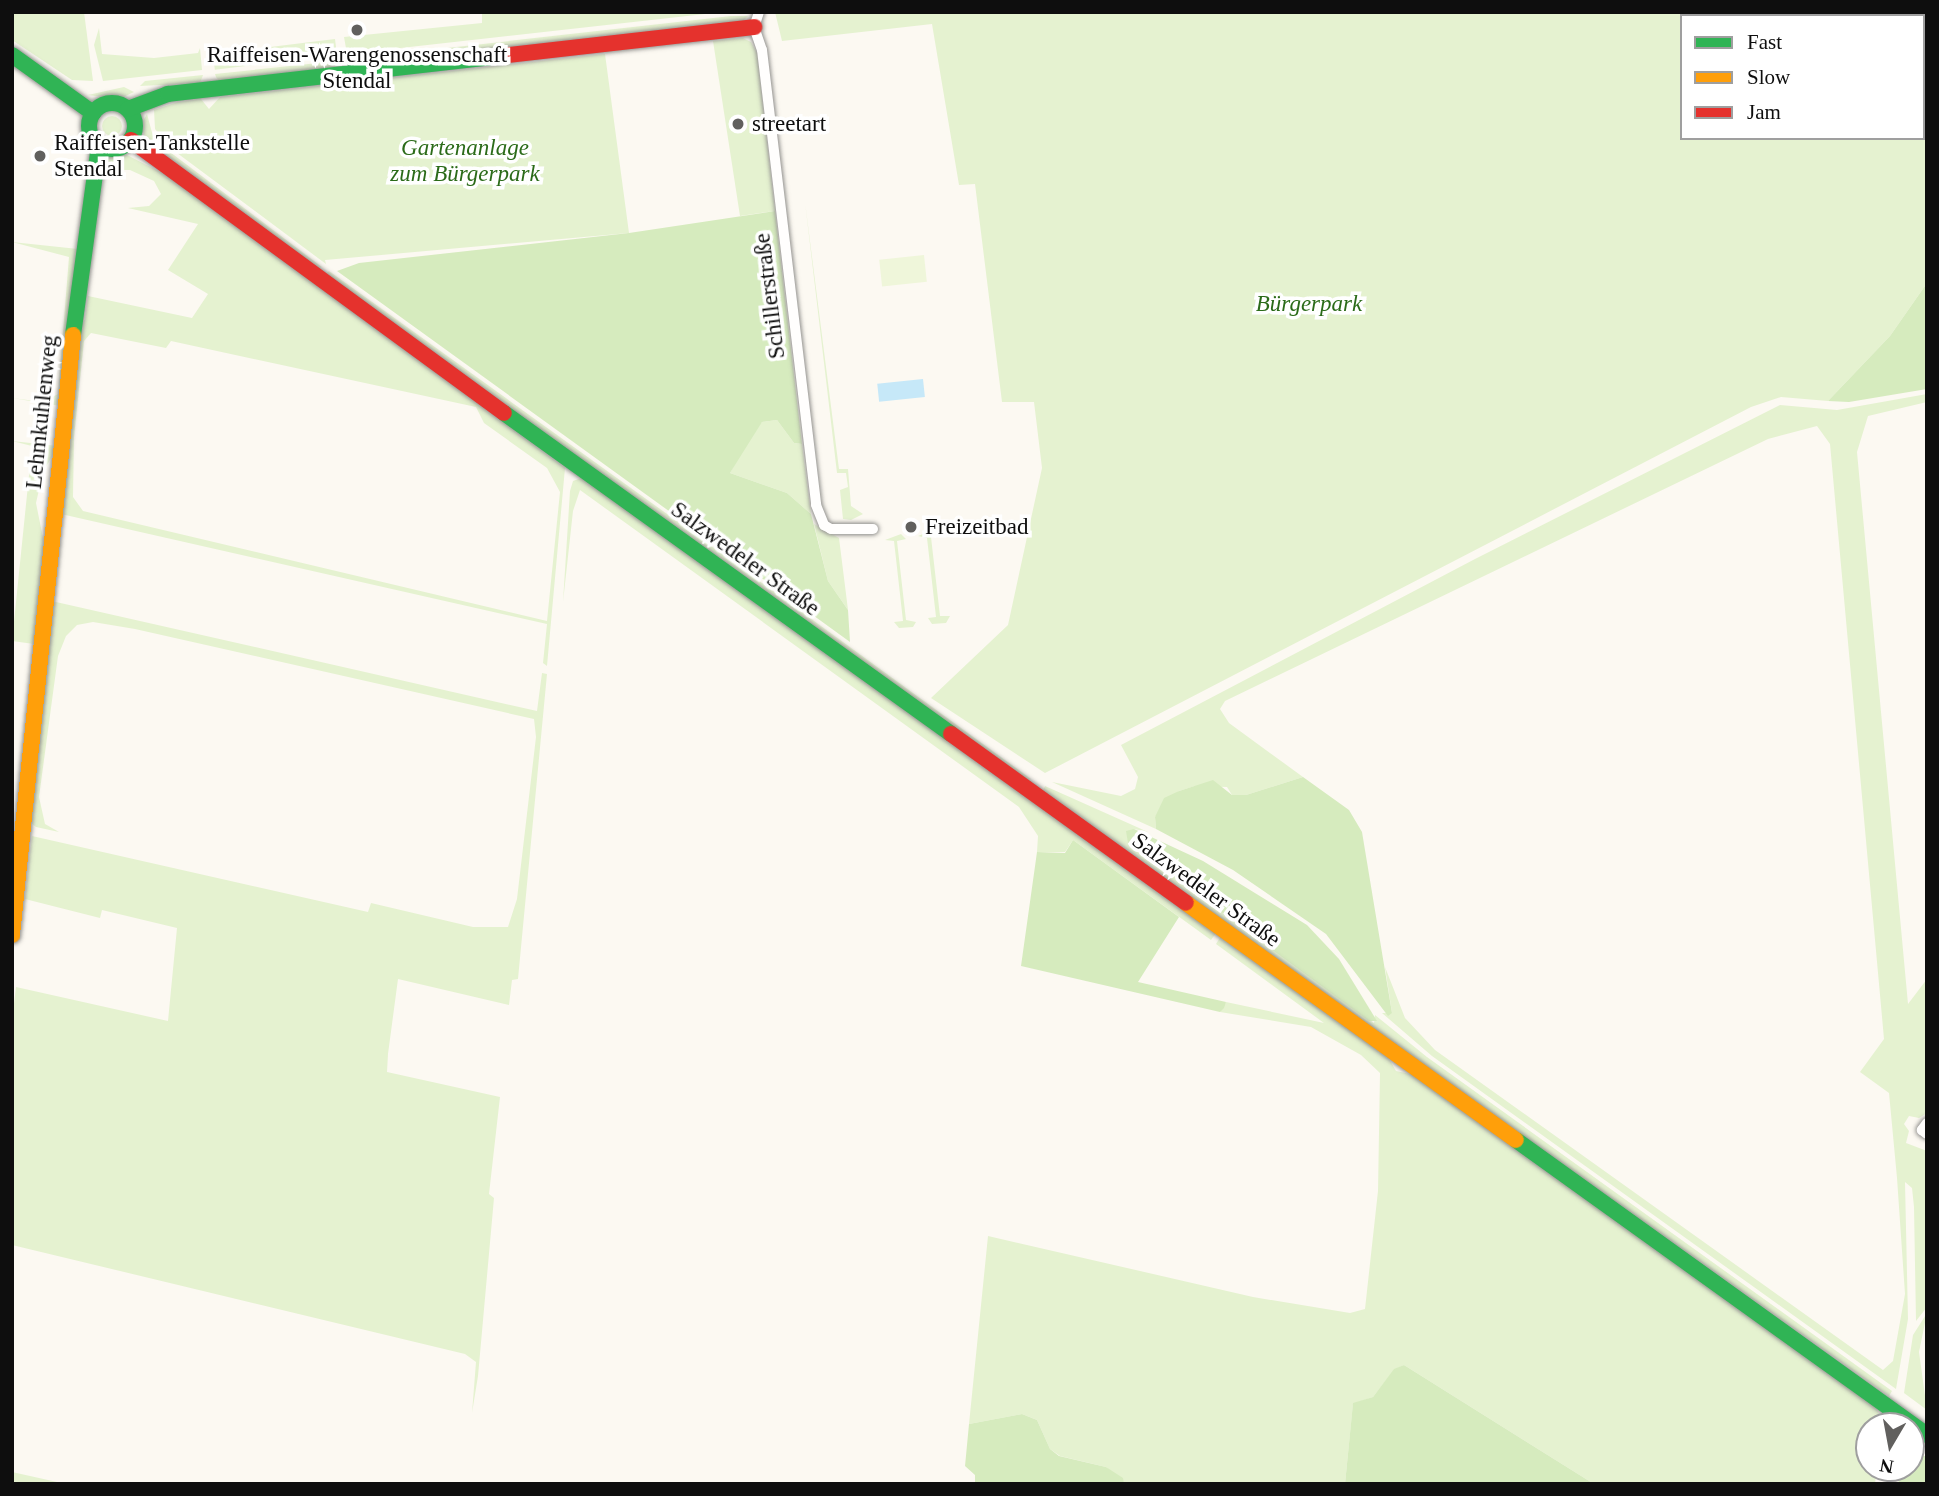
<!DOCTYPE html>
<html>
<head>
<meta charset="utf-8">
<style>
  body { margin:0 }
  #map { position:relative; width:1939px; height:1496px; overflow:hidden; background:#fcf9f2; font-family:"Times New Roman",serif }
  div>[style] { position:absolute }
  .green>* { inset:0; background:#e5f2d0; transform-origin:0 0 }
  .round { border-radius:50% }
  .forest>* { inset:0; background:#d6ebbe }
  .pitch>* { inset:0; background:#eff6da; transform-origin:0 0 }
  .water>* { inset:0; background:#c6e8f8; transform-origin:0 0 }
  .roads { filter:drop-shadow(0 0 2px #959491) drop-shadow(0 0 2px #959491) }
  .street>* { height:10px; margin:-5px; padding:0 5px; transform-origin:5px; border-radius:5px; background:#fffefd }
  .fast>* { height:16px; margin:-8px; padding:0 8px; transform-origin:8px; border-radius:8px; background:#30b455 }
  .fast>.ring { margin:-8px; padding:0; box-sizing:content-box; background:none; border:16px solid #30b455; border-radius:50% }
  .slow>* { height:16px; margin:-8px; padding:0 8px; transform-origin:8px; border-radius:8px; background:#ff9f0a }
  .jam>* { height:16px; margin:-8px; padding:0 8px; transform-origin:8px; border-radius:8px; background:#e5322d }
  .dots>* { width:19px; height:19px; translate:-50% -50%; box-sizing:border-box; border:4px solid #fff; border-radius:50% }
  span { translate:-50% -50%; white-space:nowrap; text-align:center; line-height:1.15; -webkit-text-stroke:7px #fff; paint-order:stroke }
  .poi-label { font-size:23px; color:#0e0e0e }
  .left { translate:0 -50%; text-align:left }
  .park-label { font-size:23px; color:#2b6b19; font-style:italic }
  .street-label { font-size:23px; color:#0e0e0e }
  .frame { position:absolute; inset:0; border:14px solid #0e0e0e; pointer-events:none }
  .legend { position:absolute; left:1680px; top:14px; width:245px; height:126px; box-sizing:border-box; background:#fff; border:2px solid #9f9f9f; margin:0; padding:9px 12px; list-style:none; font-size:21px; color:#0e0e0e }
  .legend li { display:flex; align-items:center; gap:14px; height:35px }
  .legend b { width:35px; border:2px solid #9f9f9f }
  .north { position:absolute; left:1855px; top:1412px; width:70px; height:70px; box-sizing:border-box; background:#fff; border:2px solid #9f9f9f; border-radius:50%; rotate:190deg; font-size:19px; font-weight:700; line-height:28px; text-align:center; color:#0e0e0e }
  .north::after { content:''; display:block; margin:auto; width:24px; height:32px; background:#61605e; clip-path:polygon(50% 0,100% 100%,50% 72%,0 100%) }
</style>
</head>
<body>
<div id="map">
  <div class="green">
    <i style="clip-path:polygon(12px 12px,84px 12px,93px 81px,72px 80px,12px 40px)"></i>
    <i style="clip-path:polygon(482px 12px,723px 12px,347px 54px,344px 37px,482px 23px)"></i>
    <i style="clip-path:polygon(evenodd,775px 12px,1927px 12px,1927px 283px,1890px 336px,1828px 401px,1781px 397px,1751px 407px,1045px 773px,931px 698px,1008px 625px,1042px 468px,1034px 402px,1002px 402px,975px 184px,959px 185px,932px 24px,782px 41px,775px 12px,1682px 16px,1923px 16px,1923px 138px,1682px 138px,1682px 16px)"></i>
    <i style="clip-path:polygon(731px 16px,748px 16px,741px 23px,349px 64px,349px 59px)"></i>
    <i style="clip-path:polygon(99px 28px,102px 54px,154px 58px,198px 53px,200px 48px,202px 70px,103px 81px,94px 45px)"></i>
    <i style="clip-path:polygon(743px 38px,751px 42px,757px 53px,775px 211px,740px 216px,713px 41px)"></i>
    <i style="left:335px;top:39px;width:16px;height:123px;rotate:83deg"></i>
    <i style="clip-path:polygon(605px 54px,629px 233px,325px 260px,326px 264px,173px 150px,155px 129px,154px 110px,178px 102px,201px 99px,209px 109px,220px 97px)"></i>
    <i style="clip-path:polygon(337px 61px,334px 68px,219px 81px,216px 77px,215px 74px)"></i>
    <i style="clip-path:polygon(203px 75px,200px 83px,140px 86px,145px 81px)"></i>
    <i style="clip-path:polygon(124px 87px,134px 92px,119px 99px,88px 95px)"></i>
    <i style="clip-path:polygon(147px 114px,154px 140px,322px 267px,317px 269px,146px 140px,141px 125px)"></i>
    <i class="round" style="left:102px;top:116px;width:20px;height:20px"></i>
    <i style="clip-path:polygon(evenodd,125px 154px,170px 177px,565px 468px,547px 666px,543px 663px,547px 624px,61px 514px,80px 321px,85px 320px,88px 296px,192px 318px,208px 294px,168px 270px,198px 224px,128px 208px,149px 206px,161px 194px,154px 181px,130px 170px,108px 170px,101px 178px,105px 157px,125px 154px,91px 333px,166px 348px,171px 341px,476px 407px,484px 423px,547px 468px,560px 492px,547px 621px,83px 511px,73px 497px,74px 437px,84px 341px,91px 333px)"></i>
    <i style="clip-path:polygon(805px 202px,839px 469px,848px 469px,851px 506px,863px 514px,851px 520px,843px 519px,840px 490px,848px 487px,846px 473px,837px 473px)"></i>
    <i style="clip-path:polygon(12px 242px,78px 249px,61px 406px,12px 398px,43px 402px,58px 394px,69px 257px)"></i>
    <i style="clip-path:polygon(329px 271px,674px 519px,1031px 779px,1024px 780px,325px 275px)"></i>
    <i style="clip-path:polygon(1927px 394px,1927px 402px,1868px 416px,1857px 452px,1908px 1004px,1927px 979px,1927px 1113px,1919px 1118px,1909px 1116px,1904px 1124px,1909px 1131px,1906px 1143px,1927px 1151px,1927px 1307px,1916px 1321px,1914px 1207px,1912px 1188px,1905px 1182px,1908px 1319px,1896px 1389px,1432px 1056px,1382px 1013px,1392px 1013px,1385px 967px,1405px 1018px,1435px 1050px,1883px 1370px,1893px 1361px,1905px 1294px,1897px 1178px,1889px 1093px,1860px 1072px,1884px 1039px,1830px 444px,1817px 426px,1768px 439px,1225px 701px,1220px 709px,1229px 723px,1303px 777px,1246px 795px,1232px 795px,1227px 787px,1195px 786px,1179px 791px,1155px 817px,1156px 829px,1052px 782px,1121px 796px,1135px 789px,1138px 777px,1121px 745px,1475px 559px,1780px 405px,1837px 410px)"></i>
    <i style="clip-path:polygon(777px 420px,794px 443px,802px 444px,811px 514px,787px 493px,730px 473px,751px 434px,762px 422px)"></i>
    <i style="clip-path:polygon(12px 441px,58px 446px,43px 472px,36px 503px,44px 543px,34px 644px,12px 641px,32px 446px)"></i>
    <i style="clip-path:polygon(581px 478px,1216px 933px,1211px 940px,1073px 840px,1065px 852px,1037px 852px,1038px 836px,1019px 807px,580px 490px,573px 511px,563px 602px,570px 491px,573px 481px)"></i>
    <i style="clip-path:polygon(814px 524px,839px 538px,848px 610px,828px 581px)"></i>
    <i style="clip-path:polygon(933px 530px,940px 536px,931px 537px,940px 616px,950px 616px,946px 623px,932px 624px,928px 618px,936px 617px,927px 538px,918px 536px)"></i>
    <i style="clip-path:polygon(901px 534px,906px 539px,897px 541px,906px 620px,916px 622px,913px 627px,899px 628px,894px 622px,903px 621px,894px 541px,885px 540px)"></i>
    <i style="clip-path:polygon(56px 602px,537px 711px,542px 673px,547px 674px,518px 979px,512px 980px,509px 1005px,398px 979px,388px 1054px,387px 1072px,500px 1097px,489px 1194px,494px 1198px,478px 1376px,472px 1413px,476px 1362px,465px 1354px,12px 1245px,12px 1020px,16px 987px,168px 1021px,177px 928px,102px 910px,100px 918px,25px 899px,32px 836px,368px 912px,371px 903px,473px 927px,508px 927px,517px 899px,536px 737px,534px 719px,135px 629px,93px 622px,77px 625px,66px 636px,58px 656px,39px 797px,45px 824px,59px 832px,36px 827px,31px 823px,51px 603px)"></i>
    <i style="clip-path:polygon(1045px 786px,1148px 832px,1134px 829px,1128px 843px,1374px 1023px,1375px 1015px,1427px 1057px,1892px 1391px,1889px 1396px,1042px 793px)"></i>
    <i style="clip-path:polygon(1221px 936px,1388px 1057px,1396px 1071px,1415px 1075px,1874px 1405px,1881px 1417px,1880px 1426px,1869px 1426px,1869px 1468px,1877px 1468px,1875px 1484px,1594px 1484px,1404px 1365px,1394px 1370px,1373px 1397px,1353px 1404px,1345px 1484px,1124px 1484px,1106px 1467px,1060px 1456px,1050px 1449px,1037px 1420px,1022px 1414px,969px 1424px,988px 1236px,1253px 1297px,1350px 1313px,1365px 1309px,1378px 1191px,1380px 1073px,1361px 1055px,1311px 1027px,1220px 1012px,1226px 1002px,1324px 1023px,1216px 944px)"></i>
    <i style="clip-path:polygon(1927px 1313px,1919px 1352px,1927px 1410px,1904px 1393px,1913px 1335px)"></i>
    <i style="clip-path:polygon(12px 1472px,66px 1484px,12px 1484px)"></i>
  </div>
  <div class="forest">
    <i style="clip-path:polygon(775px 211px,802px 444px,794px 443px,777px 420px,762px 422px,730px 473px,787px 493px,811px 514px,828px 581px,848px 610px,850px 642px,337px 271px,359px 263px,629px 233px)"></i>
    <i style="clip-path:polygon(1927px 283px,1927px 389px,1849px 402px,1828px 401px,1890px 336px)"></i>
    <i style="clip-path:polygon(1303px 777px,1349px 810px,1362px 832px,1392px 1013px,1388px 1016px,1326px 934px,1233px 870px,1156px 829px,1155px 817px,1164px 798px,1179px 791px,1213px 780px,1232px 795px,1246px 795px)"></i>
    <i style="clip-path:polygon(1134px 829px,1203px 861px,1307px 925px,1339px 959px,1377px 1021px,1369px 1021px,1128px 843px,1126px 831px)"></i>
    <i style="clip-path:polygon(1073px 840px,1179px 917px,1138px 982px,1226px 1002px,1224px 1008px,1220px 1012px,1021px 966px,1037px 852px,1065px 853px)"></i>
    <i style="clip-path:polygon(1404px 1365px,1594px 1484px,1345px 1484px,1353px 1403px,1373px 1397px,1394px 1369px)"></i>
    <i style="clip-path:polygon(1022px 1414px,1037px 1420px,1050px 1449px,1059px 1456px,1106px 1467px,1123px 1478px,1124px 1484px,975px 1484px,975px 1475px,965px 1466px,969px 1424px)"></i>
    <i style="clip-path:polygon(1911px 1451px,1927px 1457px,1927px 1484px,1902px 1484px,1883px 1470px,1911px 1468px)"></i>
  </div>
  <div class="pitch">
    <i style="left:924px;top:255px;width:27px;height:45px;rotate:84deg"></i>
  </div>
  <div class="water">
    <i style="left:923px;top:379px;width:18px;height:46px;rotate:84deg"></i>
  </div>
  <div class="roads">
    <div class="street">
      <i style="left:759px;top:12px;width:16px;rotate:108deg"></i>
      <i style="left:754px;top:27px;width:24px;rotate:71deg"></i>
      <i style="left:762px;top:50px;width:458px;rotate:83.2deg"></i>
      <i style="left:816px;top:505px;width:22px;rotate:68deg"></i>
      <i style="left:824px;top:525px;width:8px;rotate:30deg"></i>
      <i style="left:831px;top:529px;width:42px"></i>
      <i style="left:1927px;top:1123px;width:9px;rotate:126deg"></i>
      <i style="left:1922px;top:1130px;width:6px;rotate:39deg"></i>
    </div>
    <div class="fast">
      <i style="left:12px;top:55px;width:100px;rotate:35.6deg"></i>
      <i class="ring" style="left:89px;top:103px;width:30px;height:30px"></i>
      <i style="left:128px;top:109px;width:43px;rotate:-20.6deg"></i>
      <i style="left:168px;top:94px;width:334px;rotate:-6.5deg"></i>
      <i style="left:73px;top:335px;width:191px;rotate:-82.2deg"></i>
      <i style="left:504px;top:413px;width:550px;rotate:35.68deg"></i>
      <i style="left:1516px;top:1140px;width:506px;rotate:35.67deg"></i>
    </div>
    <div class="slow">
      <i style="left:1186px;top:903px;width:406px;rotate:35.7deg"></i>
      <i style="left:12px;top:935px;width:603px;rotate:-84.19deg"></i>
    </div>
    <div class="jam">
      <i style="left:500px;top:56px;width:256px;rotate:-6.5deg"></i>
      <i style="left:131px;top:140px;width:462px;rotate:36.2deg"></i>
      <i style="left:951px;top:734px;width:289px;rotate:35.7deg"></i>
    </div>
  </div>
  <div class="dots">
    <i style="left:357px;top:30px;background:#61605e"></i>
    <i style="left:738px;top:124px;background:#61605e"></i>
    <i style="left:40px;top:156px;background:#61605e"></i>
    <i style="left:911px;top:527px;background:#61605e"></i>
  </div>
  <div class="poi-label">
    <span style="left:357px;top:68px">Raiffeisen-Warengenossenschaft<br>Stendal</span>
    <span class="left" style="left:752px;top:124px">streetart</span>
    <span class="left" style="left:54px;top:156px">Raiffeisen-Tankstelle<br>Stendal</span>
    <span class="left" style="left:925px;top:527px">Freizeitbad</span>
  </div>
  <div class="park-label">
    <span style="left:465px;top:161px">Gartenanlage<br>zum Bürgerpark</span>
    <span style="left:1309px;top:304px">Bürgerpark</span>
  </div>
  <div class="street-label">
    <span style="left:770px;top:296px;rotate:-97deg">Schillerstraße</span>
    <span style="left:42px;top:412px;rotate:-84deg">Lehmkuhlenweg</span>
    <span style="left:745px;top:559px;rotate:36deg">Salzwedeler Straße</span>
    <span style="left:1206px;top:890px;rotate:36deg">Salzwedeler Straße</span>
  </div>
  <div class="frame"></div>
  <ul class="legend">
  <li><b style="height:9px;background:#30b455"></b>Fast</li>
  <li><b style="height:9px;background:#ff9f0a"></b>Slow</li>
  <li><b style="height:9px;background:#e5322d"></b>Jam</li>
  </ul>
  <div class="north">N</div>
</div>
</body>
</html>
